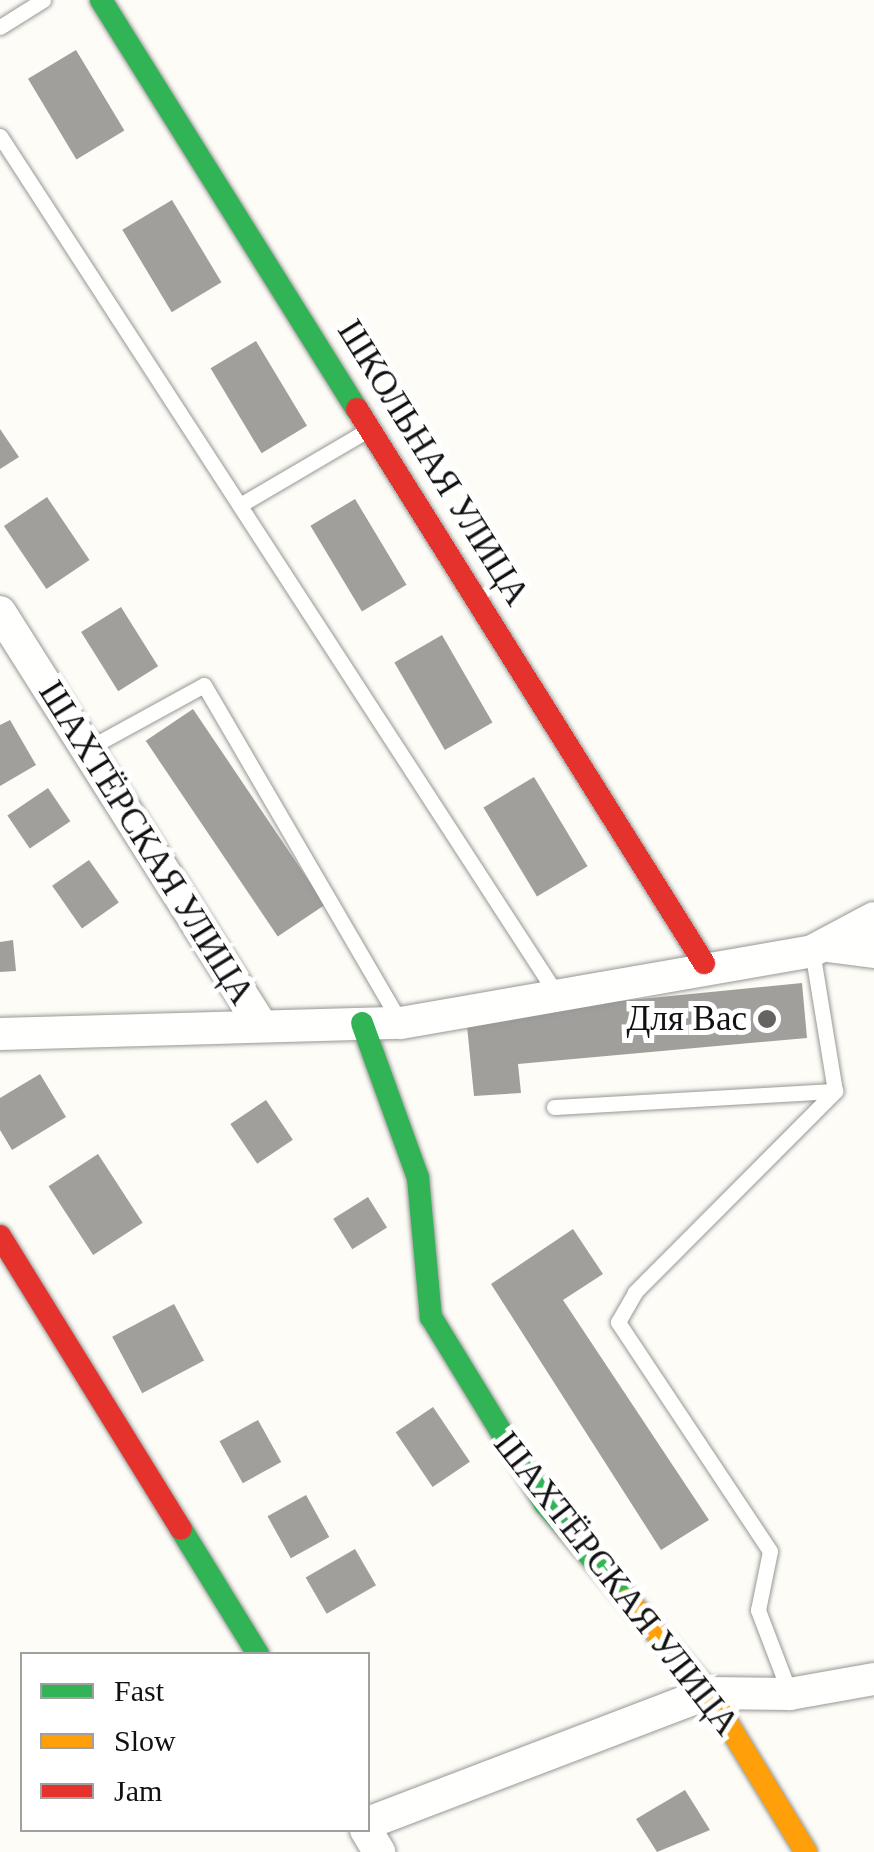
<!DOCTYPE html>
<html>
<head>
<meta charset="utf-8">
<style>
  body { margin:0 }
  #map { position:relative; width:874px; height:1852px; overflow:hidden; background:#fdfcf7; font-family:Georgia,serif }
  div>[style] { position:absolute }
  .building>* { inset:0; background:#a19f9c; transform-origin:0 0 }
  .roads { filter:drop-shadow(0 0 2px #979795) drop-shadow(0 0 2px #979795) }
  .lane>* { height:15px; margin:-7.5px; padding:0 7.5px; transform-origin:7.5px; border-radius:7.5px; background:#fffffe }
  .street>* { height:32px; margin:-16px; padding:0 16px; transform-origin:16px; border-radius:16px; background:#fffffe }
  .fast>* { height:22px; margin:-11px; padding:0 11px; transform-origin:11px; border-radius:11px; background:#30b455 }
  .slow>* { height:22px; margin:-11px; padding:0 11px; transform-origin:11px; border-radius:11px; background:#ff9f0a }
  .jam>* { height:22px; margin:-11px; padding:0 11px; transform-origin:11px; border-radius:11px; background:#e5322d }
  .dots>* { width:28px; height:28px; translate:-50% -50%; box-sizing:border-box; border:5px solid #fff; border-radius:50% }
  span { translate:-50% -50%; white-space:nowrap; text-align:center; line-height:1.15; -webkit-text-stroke:10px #fff; paint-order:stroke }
  .street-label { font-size:35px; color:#111 }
  .poi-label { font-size:35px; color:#111 }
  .right { translate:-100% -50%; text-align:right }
  .legend { position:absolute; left:20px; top:1652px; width:350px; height:180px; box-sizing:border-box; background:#fff; border:2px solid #a0a0a0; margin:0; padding:12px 18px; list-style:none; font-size:30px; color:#111 }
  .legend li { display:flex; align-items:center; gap:20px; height:50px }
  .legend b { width:50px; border:2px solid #a0a0a0 }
</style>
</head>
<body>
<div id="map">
  <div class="building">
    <i style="left:76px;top:50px;width:94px;height:56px;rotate:59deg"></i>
    <i style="left:172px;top:200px;width:96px;height:58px;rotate:59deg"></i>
    <i style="left:256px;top:341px;width:99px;height:53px;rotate:59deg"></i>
    <i style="clip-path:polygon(0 429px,19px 457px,0 469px)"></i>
    <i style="left:47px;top:497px;width:76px;height:52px;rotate:56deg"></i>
    <i style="left:355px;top:499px;width:100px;height:52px;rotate:59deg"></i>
    <i style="left:121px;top:607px;width:70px;height:47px;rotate:58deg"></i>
    <i style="left:442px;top:635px;width:101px;height:55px;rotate:60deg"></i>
    <i style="left:193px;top:709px;width:236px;height:57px;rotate:56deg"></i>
    <i style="clip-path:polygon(10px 720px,36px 765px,0 786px,0 725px)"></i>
    <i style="left:534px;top:777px;width:104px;height:59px;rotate:59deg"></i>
    <i style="left:48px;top:788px;width:40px;height:49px;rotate:56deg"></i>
    <i style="left:89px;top:860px;width:52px;height:45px;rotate:55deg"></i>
    <i style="clip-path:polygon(13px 940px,16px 971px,0 972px,0 942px)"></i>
    <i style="clip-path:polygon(802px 983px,807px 1038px,518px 1064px,521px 1093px,474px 1096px,466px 1016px)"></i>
    <i style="clip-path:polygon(40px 1074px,66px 1117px,12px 1150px,0 1130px,0 1098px)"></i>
    <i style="left:266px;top:1100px;width:48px;height:43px;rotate:56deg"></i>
    <i style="left:98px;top:1154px;width:82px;height:59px;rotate:57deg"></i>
    <i style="left:368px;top:1197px;width:36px;height:41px;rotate:58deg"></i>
    <i style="clip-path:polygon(573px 1229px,603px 1274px,563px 1300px,709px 1520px,661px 1550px,491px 1284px)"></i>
    <i style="left:174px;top:1304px;width:64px;height:70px;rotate:62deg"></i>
    <i style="left:433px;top:1407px;width:66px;height:45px;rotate:56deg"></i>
    <i style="left:258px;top:1420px;width:48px;height:44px;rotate:61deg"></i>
    <i style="left:306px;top:1495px;width:48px;height:44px;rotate:61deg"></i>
    <i style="left:355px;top:1549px;width:42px;height:57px;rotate:60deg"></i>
    <i style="clip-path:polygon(685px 1790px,710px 1830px,657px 1852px,636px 1819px)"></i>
  </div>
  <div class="roads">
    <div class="lane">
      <i style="left:0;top:27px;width:51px;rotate:-32.1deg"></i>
      <i style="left:0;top:136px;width:1018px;rotate:57.03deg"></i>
      <i style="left:240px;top:505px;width:146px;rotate:-30.4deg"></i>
      <i style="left:87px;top:749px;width:133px;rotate:-28.7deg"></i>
      <i style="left:204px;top:685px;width:391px;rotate:59.8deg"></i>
      <i style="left:554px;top:1107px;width:281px;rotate:-3.3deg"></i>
      <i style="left:835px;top:1091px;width:142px;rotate:-99.3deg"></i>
      <i style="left:790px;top:1694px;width:90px;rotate:-110.9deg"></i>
      <i style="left:758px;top:1610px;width:60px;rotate:-78.5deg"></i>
      <i style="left:770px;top:1551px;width:275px;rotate:-123.6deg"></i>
      <i style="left:618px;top:1322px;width:34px;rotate:-60deg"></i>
      <i style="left:635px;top:1292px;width:284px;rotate:-45.1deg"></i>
    </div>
    <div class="street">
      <i style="left:0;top:612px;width:487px;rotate:57.7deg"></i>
      <i style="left:827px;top:946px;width:47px;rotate:7.3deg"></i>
      <i style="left:0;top:1034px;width:401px;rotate:-1.6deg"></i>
      <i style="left:401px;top:1023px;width:417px;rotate:-9.9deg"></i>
      <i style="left:812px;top:951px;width:70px;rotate:-28deg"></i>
      <i style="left:368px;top:1823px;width:365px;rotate:-20.9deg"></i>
      <i style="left:709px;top:1693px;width:81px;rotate:0.7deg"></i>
      <i style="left:790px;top:1694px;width:85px;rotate:-10.1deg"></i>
      <i style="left:366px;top:1830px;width:26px;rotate:59deg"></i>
    </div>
    <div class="fast">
      <i style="left:101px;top:0;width:483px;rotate:58deg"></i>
      <i style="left:362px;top:1023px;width:165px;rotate:70.1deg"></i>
      <i style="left:418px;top:1178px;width:140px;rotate:84.7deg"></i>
      <i style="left:431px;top:1317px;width:219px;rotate:58.6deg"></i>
      <i style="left:545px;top:1504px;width:127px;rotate:49.2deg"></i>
      <i style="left:181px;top:1529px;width:147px;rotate:58.4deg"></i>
    </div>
    <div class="slow">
      <i style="left:628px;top:1600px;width:123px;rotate:48.9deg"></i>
      <i style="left:709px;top:1693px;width:186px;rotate:58.6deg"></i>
    </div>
    <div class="jam">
      <i style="left:357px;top:409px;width:654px;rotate:57.94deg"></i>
      <i style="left:0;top:1236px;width:344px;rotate:58.3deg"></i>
    </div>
  </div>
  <div class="dots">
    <i style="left:767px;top:1019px;background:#646362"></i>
  </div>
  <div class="street-label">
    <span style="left:433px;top:463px;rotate:58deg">ШКОЛЬНАЯ УЛИЦА</span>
    <span style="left:146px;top:843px;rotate:58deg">ШАХТЁРСКАЯ УЛИЦА</span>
    <span style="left:616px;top:1584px;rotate:52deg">ШАХТЁРСКАЯ УЛИЦА</span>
  </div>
  <div class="poi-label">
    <span class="right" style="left:747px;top:1019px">Для Вас</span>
  </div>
  <ul class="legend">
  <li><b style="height:12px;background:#30b455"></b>Fast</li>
  <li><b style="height:12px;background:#ff9f0a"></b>Slow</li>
  <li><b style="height:12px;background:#e5322d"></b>Jam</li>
  </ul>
</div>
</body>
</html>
